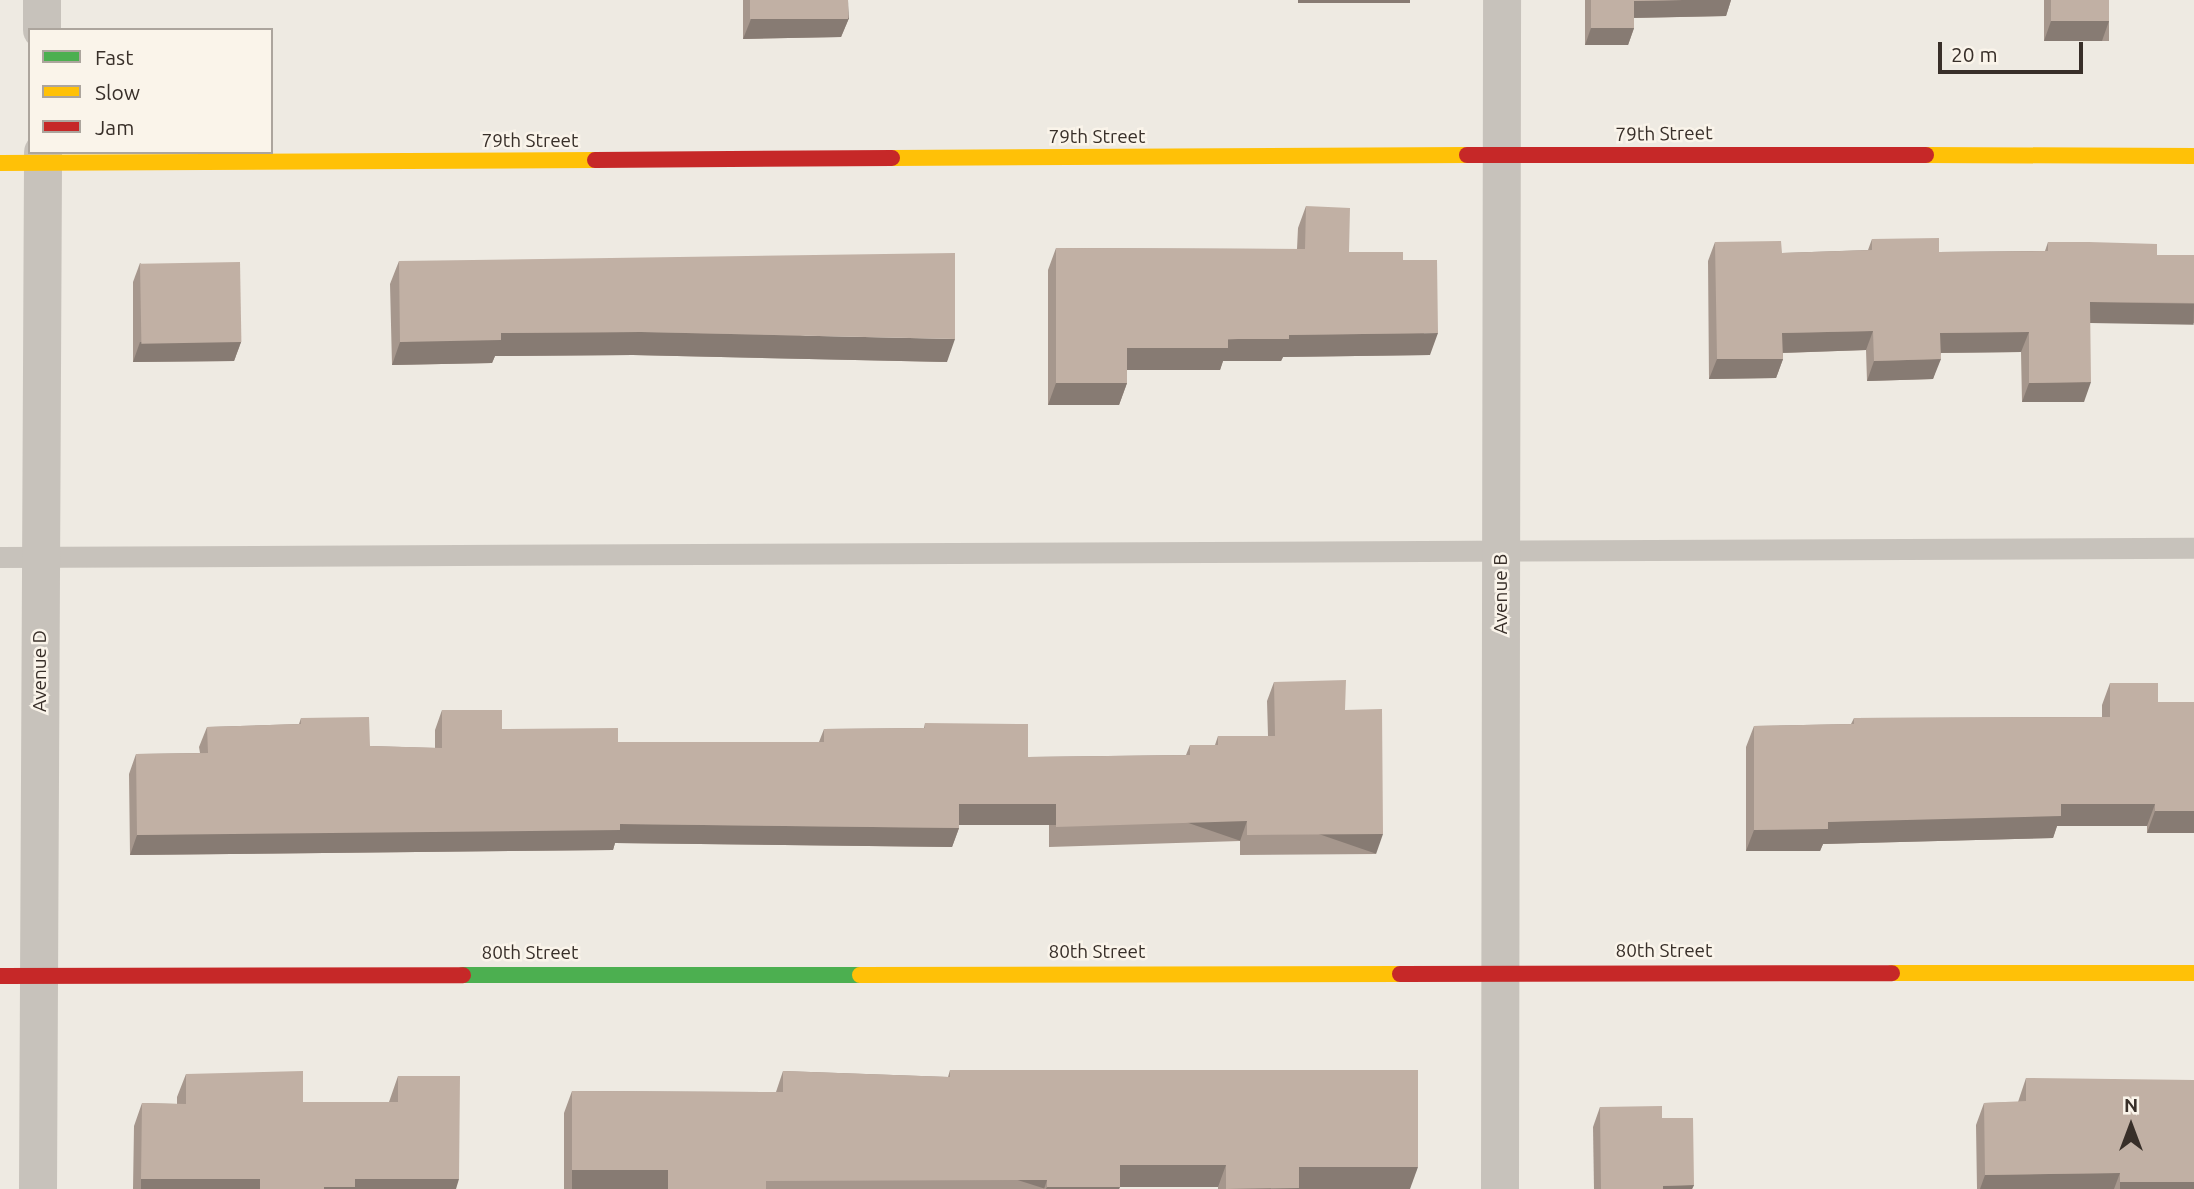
<!DOCTYPE html>
<html>
<head>
<meta charset="utf-8">
<style>
  body { margin:0 }
  #map { position:relative; width:2194px; height:1189px; overflow:hidden; background:#eeeae2; font-family:Ubuntu,sans-serif }
  div>[style] { position:absolute }
  .lane>* { height:21px; margin:-10.5px; padding:0 10.5px; transform-origin:10.5px; border-radius:10.5px; background:#c7c2bb }
  .street>* { height:38px; margin:-19px; padding:0 19px; transform-origin:19px; border-radius:19px; background:#c7c2bb }
  .fast>* { height:16px; margin:-8px; padding:0 8px; transform-origin:8px; border-radius:8px; background:#4caf50 }
  .slow>* { height:16px; margin:-8px; padding:0 8px; transform-origin:8px; border-radius:8px; background:#ffc107 }
  .jam>* { height:16px; margin:-8px; padding:0 8px; transform-origin:8px; border-radius:8px; background:#c62828 }
  .wall>* { inset:0; background:#a6978d; transform-origin:0 0 }
  .shaded-wall>* { inset:0; background:#877b73; transform-origin:0 0 }
  .building>* { inset:0; background:#c1b0a4; transform-origin:0 0 }
  span { translate:-50% -50%; white-space:nowrap; text-align:center; line-height:1.15; -webkit-text-stroke:5px #faf4ea; paint-order:stroke }
  .street-label { font-size:19px; color:#382f29 }
  .legend { position:absolute; left:28px; top:28px; width:245px; height:126px; box-sizing:border-box; background:#faf4ea; border:2px solid #aca59d; margin:0; padding:9px 12px; list-style:none; font-size:21px; color:#382f29 }
  .legend li { display:flex; align-items:center; gap:14px; height:35px }
  .legend b { width:35px; border:2px solid #aca59d }
  .north { position:absolute; left:2096px; top:1091px; width:70px; height:70px; -webkit-text-stroke:5px #faf4ea; paint-order:stroke; rotate:0deg; font-size:19px; font-weight:700; line-height:28px; text-align:center; color:#382f29 }
  .north::after { content:''; display:block; margin:auto; width:24px; height:32px; background:#382f29; clip-path:polygon(50% 0,100% 100%,50% 72%,0 100%) }
  .scale { position:absolute; left:1938px; top:42px; width:145px; height:32px; box-sizing:border-box; border:4px solid #382f29; border-top:0; padding-left:9px; font-size:21px; line-height:24px; white-space:nowrap; color:#382f29; -webkit-text-stroke:5px #faf4ea; paint-order:stroke }
</style>
</head>
<body>
<div id="map">
  <div class="lane">
    <i style="left:0;top:557px;width:2194px;rotate:-0.24deg"></i>
  </div>
  <div class="street">
    <i style="left:42px;top:0;width:30px;rotate:90deg"></i>
    <i style="left:38px;top:1189px;width:1037px;rotate:-89.72deg"></i>
    <i style="left:1500px;top:1189px;width:1189px;rotate:-89.9deg"></i>
  </div>
  <div class="fast">
    <i style="left:463px;top:975px;width:397px"></i>
  </div>
  <div class="slow">
    <i style="left:1926px;top:155px;width:268px;rotate:0.2deg"></i>
    <i style="left:892px;top:158px;width:575px;rotate:-0.3deg"></i>
    <i style="left:0;top:163px;width:595px;rotate:-0.29deg"></i>
    <i style="left:1892px;top:973px;width:302px"></i>
    <i style="left:860px;top:975px;width:540px;rotate:-0.11deg"></i>
  </div>
  <div class="jam">
    <i style="left:1467px;top:155px;width:459px"></i>
    <i style="left:595px;top:160px;width:297px;rotate:-0.4deg"></i>
    <i style="left:1400px;top:974px;width:492px;rotate:-0.1deg"></i>
    <i style="left:0;top:976px;width:463px;rotate:-0.1deg"></i>
  </div>
  <div class="wall">
    <i style="clip-path:polygon(743px 0,848px 0,849px 18px,841px 37px,743px 39px)"></i>
    <i style="clip-path:polygon(1585px 0,1731px 0,1726px 16px,1634px 18px,1634px 28px,1628px 45px,1585px 45px)"></i>
    <i style="left:2044px;top:0;width:65px;height:41px"></i>
    <i style="clip-path:polygon(1306px 206px,1349px 252px,1403px 260px,1430px 355px,1283px 357px,1281px 361px,1223px 361px,1220px 370px,1127px 370px,1127px 383px,1119px 405px,1048px 405px,1048px 270px,1056px 248px,1297px 249px,1298px 228px)"></i>
    <i style="clip-path:polygon(1872px 239px,1939px 252px,2045px 251px,2048px 242px,2157px 255px,2194px 255px,2194px 323px,2090px 322px,2084px 402px,2022px 402px,2021px 352px,1941px 353px,1933px 379px,1867px 381px,1866px 350px,1783px 353px,1783px 359px,1776px 378px,1709px 379px,1708px 261px,1715px 242px,1782px 253px,1868px 250px)"></i>
    <i style="clip-path:polygon(399px 261px,947px 362px,633px 355px,495px 356px,492px 363px,392px 365px,390px 284px)"></i>
    <i style="clip-path:polygon(140px 263px,241px 342px,234px 361px,133px 362px,133px 282px)"></i>
    <i style="clip-path:polygon(1274px 682px,1345px 710px,1376px 854px,1240px 855px,1240px 841px,1049px 847px,1049px 824px,959px 824px,959px 828px,952px 847px,615px 843px,613px 850px,130px 855px,129px 774px,136px 754px,200px 753px,199px 747px,207px 727px,299px 724px,301px 718px,370px 746px,435px 748px,435px 730px,442px 710px,502px 729px,618px 742px,819px 742px,824px 729px,924px 728px,925px 723px,1028px 757px,1186px 755px,1190px 745px,1215px 745px,1218px 736px,1268px 736px,1267px 701px)"></i>
    <i style="clip-path:polygon(2110px 683px,2158px 702px,2194px 833px,2147px 833px,2147px 826px,2057px 826px,2053px 838px,1823px 844px,1820px 851px,1746px 851px,1746px 747px,1754px 726px,1851px 724px,1854px 718px,2102px 717px,2102px 705px)"></i>
    <i style="clip-path:polygon(950px 1070px,1410px 1189px,1218px 1189px,1218px 1187px,1120px 1187px,1119px 1189px,564px 1189px,564px 1113px,572px 1091px,776px 1092px,783px 1071px,948px 1077px)"></i>
    <i style="clip-path:polygon(186px 1074px,303px 1102px,389px 1102px,398px 1076px,456px 1189px,133px 1189px,134px 1126px,142px 1103px,177px 1104px,177px 1097px)"></i>
    <i style="clip-path:polygon(2026px 1078px,2194px 1189px,1977px 1189px,1976px 1125px,1984px 1103px,2018px 1102px)"></i>
    <i style="clip-path:polygon(1600px 1107px,1662px 1118px,1694px 1185px,1692px 1189px,1594px 1189px,1593px 1127px)"></i>
  </div>
  <div class="shaded-wall">
    <i style="left:1298px;top:0;width:112px;height:3px"></i>
    <i style="clip-path:polygon(1683px 0,1731px 0,1726px 16px,1628px 18px,1634px 1px)"></i>
    <i style="clip-path:polygon(849px 18px,841px 37px,743px 39px,751px 19px)"></i>
    <i style="clip-path:polygon(2051px 21px,2109px 21px,2102px 41px,2044px 41px)"></i>
    <i style="clip-path:polygon(1591px 28px,1634px 28px,1628px 45px,1585px 45px)"></i>
    <i style="left:2090px;top:302px;width:104px;height:21px;rotate:1deg"></i>
    <i style="clip-path:polygon(1873px 331px,1866px 350px,1775px 353px,1782px 333px)"></i>
    <i style="clip-path:polygon(641px 332px,955px 339px,947px 362px,633px 355px,495px 356px,492px 363px,392px 365px,400px 342px,501px 333px)"></i>
    <i style="clip-path:polygon(2029px 332px,2021px 352px,1933px 353px,1940px 333px)"></i>
    <i style="clip-path:polygon(1438px 333px,1430px 355px,1283px 357px,1281px 361px,1223px 361px,1220px 370px,1119px 370px,1127px 348px,1289px 335px)"></i>
    <i style="clip-path:polygon(140px 342px,241px 342px,234px 361px,133px 362px)"></i>
    <i style="clip-path:polygon(1717px 359px,1783px 359px,1776px 378px,1709px 379px)"></i>
    <i style="clip-path:polygon(1941px 359px,1933px 379px,1867px 381px,1874px 361px)"></i>
    <i style="clip-path:polygon(2091px 382px,2084px 402px,2022px 402px,2029px 383px)"></i>
    <i style="clip-path:polygon(1056px 383px,1127px 383px,1119px 405px,1048px 405px)"></i>
    <i style="left:959px;top:804px;width:97px;height:21px"></i>
    <i style="clip-path:polygon(2061px 804px,2155px 804px,2147px 826px,2057px 826px,2053px 838px,1823px 844px,1820px 851px,1746px 851px,1754px 830px,1828px 822px)"></i>
    <i style="clip-path:polygon(2155px 811px,2194px 811px,2194px 833px,2147px 833px)"></i>
    <i style="left:1247px;top:821px;width:21px;height:191px;rotate:109deg"></i>
    <i style="clip-path:polygon(620px 824px,959px 828px,952px 847px,615px 843px,613px 850px,130px 855px,137px 835px)"></i>
    <i style="left:1383px;top:834px;width:21px;height:136px;rotate:109deg"></i>
    <i style="clip-path:polygon(1120px 1165px,1226px 1165px,1218px 1187px,1120px 1187px,1119px 1189px,1046px 1189px,1047px 1187px)"></i>
    <i style="clip-path:polygon(1299px 1167px,1418px 1167px,1410px 1189px,1226px 1189px)"></i>
    <i style="left:572px;top:1170px;width:96px;height:20px"></i>
    <i style="clip-path:polygon(2120px 1173px,2114px 1189px,1980px 1189px,1985px 1175px)"></i>
    <i style="left:141px;top:1179px;width:119px;height:10px"></i>
    <i style="clip-path:polygon(355px 1179px,459px 1179px,456px 1189px,323px 1189px,324px 1187px)"></i>
    <i style="left:1047px;top:1180px;width:9px;height:281px;rotate:108deg"></i>
    <i style="left:2120px;top:1182px;width:74px;height:8px"></i>
    <i style="clip-path:polygon(1694px 1185px,1692px 1189px,1662px 1189px,1663px 1186px)"></i>
  </div>
  <div class="building">
    <i style="left:750px;top:0;width:98px;height:19px"></i>
    <i style="clip-path:polygon(1591px 0,1683px 0,1634px 1px,1634px 28px,1591px 28px)"></i>
    <i style="left:2051px;top:0;width:58px;height:21px"></i>
    <i style="clip-path:polygon(1306px 206px,1350px 208px,1349px 252px,1403px 252px,1403px 260px,1437px 260px,1438px 333px,1289px 335px,1289px 339px,1228px 339px,1228px 348px,1127px 348px,1127px 383px,1056px 383px,1056px 248px,1305px 249px)"></i>
    <i style="clip-path:polygon(1939px 238px,1939px 252px,2048px 251px,2048px 242px,2089px 242px,2157px 244px,2157px 255px,2194px 255px,2194px 303px,2090px 302px,2091px 382px,2029px 383px,2029px 332px,1940px 333px,1941px 359px,1874px 361px,1873px 331px,1782px 333px,1783px 359px,1717px 359px,1715px 242px,1781px 241px,1782px 253px,1872px 250px,1872px 239px)"></i>
    <i style="clip-path:polygon(955px 253px,955px 339px,641px 332px,501px 333px,501px 340px,400px 342px,399px 261px)"></i>
    <i style="left:240px;top:262px;width:80px;height:100px;rotate:89deg"></i>
    <i style="clip-path:polygon(1346px 680px,1345px 710px,1382px 709px,1383px 834px,1247px 835px,1247px 821px,1056px 827px,1056px 804px,959px 804px,959px 828px,620px 824px,620px 830px,137px 835px,136px 754px,208px 753px,207px 727px,301px 724px,301px 718px,369px 717px,370px 746px,442px 748px,442px 710px,502px 710px,502px 729px,618px 728px,618px 742px,824px 742px,824px 729px,925px 728px,925px 723px,1028px 724px,1028px 757px,1190px 755px,1190px 745px,1218px 745px,1218px 736px,1275px 736px,1274px 682px)"></i>
    <i style="clip-path:polygon(2110px 683px,2158px 683px,2158px 702px,2194px 702px,2194px 811px,2155px 811px,2155px 804px,2061px 804px,2061px 816px,1828px 822px,1828px 829px,1754px 830px,1754px 726px,1854px 724px,1854px 718px,2110px 717px)"></i>
    <i style="clip-path:polygon(950px 1070px,1418px 1070px,1418px 1167px,1299px 1167px,1299px 1188px,1226px 1189px,1226px 1165px,1120px 1165px,1120px 1187px,1047px 1187px,1047px 1180px,766px 1181px,766px 1189px,668px 1189px,668px 1170px,572px 1170px,572px 1091px,783px 1092px,783px 1071px,950px 1077px)"></i>
    <i style="clip-path:polygon(303px 1071px,303px 1102px,398px 1102px,398px 1076px,460px 1076px,459px 1179px,355px 1179px,355px 1187px,324px 1187px,324px 1189px,260px 1189px,260px 1179px,141px 1179px,142px 1103px,186px 1104px,186px 1074px)"></i>
    <i style="clip-path:polygon(2026px 1078px,2194px 1080px,2194px 1182px,2120px 1182px,2120px 1173px,1985px 1175px,1984px 1103px,2026px 1101px)"></i>
    <i style="clip-path:polygon(1662px 1106px,1662px 1118px,1693px 1118px,1694px 1185px,1663px 1186px,1663px 1189px,1601px 1189px,1600px 1107px)"></i>
  </div>
  <div class="street-label">
    <span style="left:1664px;top:134px;rotate:-1deg">79th Street</span>
    <span style="left:1097px;top:137px">79th Street</span>
    <span style="left:530px;top:141px">79th Street</span>
    <span style="left:1501px;top:594px;rotate:-90deg">Avenue B</span>
    <span style="left:40px;top:671px;rotate:-90deg">Avenue D</span>
    <span style="left:1664px;top:951px">80th Street</span>
    <span style="left:1097px;top:952px">80th Street</span>
    <span style="left:530px;top:953px">80th Street</span>
  </div>
  <ul class="legend">
  <li><b style="height:9px;background:#4caf50"></b>Fast</li>
  <li><b style="height:9px;background:#ffc107"></b>Slow</li>
  <li><b style="height:9px;background:#c62828"></b>Jam</li>
  </ul>
  <div class="north">N</div>
  <div class="scale">20 m</div>
</div>
</body>
</html>
